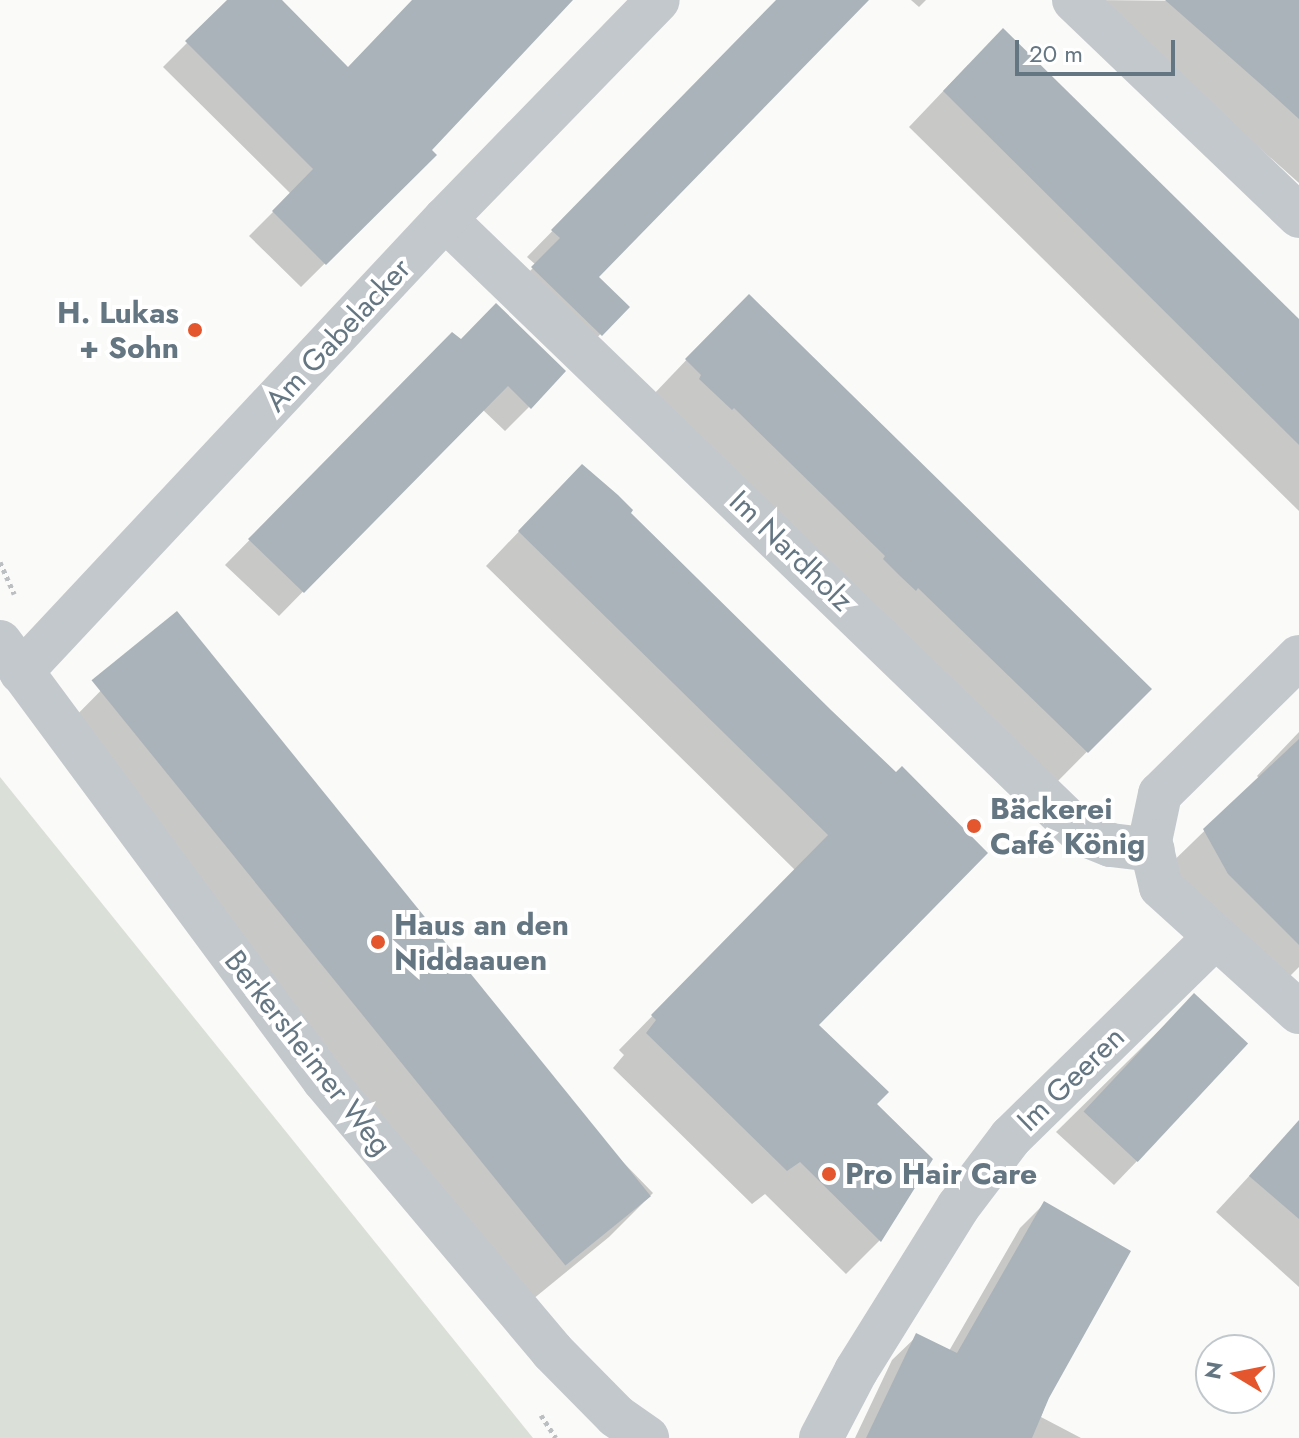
<!DOCTYPE html>
<html>
<head>
<meta charset="utf-8">
<style>
  body { margin:0 }
  #map { position:relative; width:1299px; height:1438px; overflow:hidden; background:#fafaf8; font-family:Jost,sans-serif }
  div>[style] { position:absolute }
  .green>* { inset:0; background:#dadfd7 }
  .shadow>* { inset:0; background:#0003 }
  .building>* { inset:0; background:#aab3b9; transform-origin:0 0 }
  .path>* { height:5px; margin-top:-2.5px; transform-origin:0; background:repeating-linear-gradient(90deg,#bbbfc2 0 4px,transparent 0 8px) }
  .minor>* { height:44px; margin:-22px; padding:0 22px; transform-origin:22px; border-radius:22px; background:#c3c8cc }
  .dots>* { width:22px; height:22px; translate:-50% -50%; box-sizing:border-box; border:4px solid #fff; border-radius:50% }
  span { translate:-50% -50%; white-space:nowrap; text-align:center; line-height:1.15; -webkit-text-stroke:8px #fff; paint-order:stroke }
  .poi-label { font-size:30px; color:#657683; font-weight:700 }
  .right { translate:-100% -50%; text-align:right }
  .left { translate:0 -50%; text-align:left }
  .street-label { font-size:30px; color:#657683 }
  .north { position:absolute; left:1195px; top:1334px; width:80px; height:80px; box-sizing:border-box; background:#fff; border:2px solid #c1c8cd; border-radius:50%; rotate:280deg; font-size:22px; font-weight:700; line-height:32px; text-align:center; color:#657683 }
  .north::after { content:''; display:block; margin:auto; width:28px; height:36px; background:#e4572e; clip-path:polygon(50% 0,100% 100%,50% 72%,0 100%) }
  .scale { position:absolute; left:1015px; top:40px; width:160px; height:36px; box-sizing:border-box; border:4px solid #657683; border-top:0; padding-left:10px; font-size:24px; line-height:28px; white-space:nowrap; color:#657683; -webkit-text-stroke:6px #fff; paint-order:stroke }
</style>
</head>
<body>
<div id="map">
  <div class="green">
    <i style="clip-path:polygon(0 777px,533px 1438px,0 1438px)"></i>
  </div>
  <div class="shadow">
    <i style="clip-path:polygon(230px 0,279px 0,348px 69px,413px 0,533px 0,429px 150px,434px 155px,301px 287px,249px 236px,291px 194px,163px 67px)"></i>
    <i style="clip-path:polygon(778px 0,867px 0,596px 277px,627px 307px,575px 360px,507px 294px,536px 265px,527px 257px)"></i>
    <i style="clip-path:polygon(911px 0,926px 0,919px 7px)"></i>
    <i style="clip-path:polygon(1092px 0,1299px 2px,1299px 183px)"></i>
    <i style="clip-path:polygon(968px 65px,1299px 321px,1299px 511px,909px 127px)"></i>
    <i style="clip-path:polygon(496px 306px,529px 407px,505px 431px,482px 409px,279px 616px,225px 565px,452px 334px,460px 342px)"></i>
    <i style="clip-path:polygon(714px 331px,1149px 689px,1052px 787px,652px 396px)"></i>
    <i style="clip-path:polygon(548px 501px,629px 513px,896px 775px,816px 1025px,874px 1104px,930px 1159px,879px 1241px,846px 1274px,765px 1194px,752px 1204px,613px 1068px,624px 1055px,619px 1050px,795px 870px,486px 566px)"></i>
    <i style="clip-path:polygon(133px 658px,653px 1193px,609px 1237px,527px 1304px,57px 735px)"></i>
    <i style="clip-path:polygon(1299px 732px,1299px 967px,1266px 1000px,1160px 874px,1259px 778px,1257px 776px)"></i>
    <i style="clip-path:polygon(1194px 996px,1138px 1160px,1114px 1185px,1056px 1132px)"></i>
    <i style="clip-path:polygon(1299px 1122px,1299px 1287px,1216px 1212px)"></i>
    <i style="clip-path:polygon(1044px 1204px,1048px 1397px,1041px 1417px,1081px 1438px,855px 1438px,892px 1360px,917px 1336px,949px 1351px,1020px 1228px)"></i>
  </div>
  <div class="building">
    <i style="clip-path:polygon(227px 0,282px 0,348px 67px,412px 0,573px 0,432px 150px,437px 155px,326px 265px,272px 211px,313px 169px,185px 41px)"></i>
    <i style="clip-path:polygon(776px 0,869px 0,599px 277px,630px 307px,602px 336px,531px 267px,560px 238px,551px 230px)"></i>
    <i style="clip-path:polygon(1165px 0,1299px 0,1299px 119px,1265px 88px)"></i>
    <i style="clip-path:polygon(1003px 28px,1299px 319px,1299px 445px,943px 91px)"></i>
    <i style="clip-path:polygon(749px 294px,1152px 689px,1088px 753px,918px 588px,916px 591px,900px 576px,883px 559px,885px 556px,734px 408px,732px 410px,699px 379px,701px 375px,685px 359px)"></i>
    <i style="clip-path:polygon(496px 303px,566px 371px,531px 409px,508px 386px,304px 593px,248px 539px,452px 332px,461px 339px)"></i>
    <i style="clip-path:polygon(582px 464px,618px 495px,633px 510px,631px 513px,831px 710px,896px 772px,902px 766px,988px 853px,819px 1025px,889px 1092px,877px 1104px,933px 1159px,881px 1242px,800px 1162px,787px 1171px,646px 1033px,656px 1020px,651px 1015px,828px 835px,518px 531px)"></i>
    <i style="left:177px;top:611px;width:753px;height:110px;rotate:51deg"></i>
    <i style="clip-path:polygon(1299px 739px,1299px 945px,1228px 874px,1203px 829px)"></i>
    <i style="left:1194px;top:993px;width:74px;height:162px;rotate:43deg"></i>
    <i style="clip-path:polygon(1299px 1120px,1299px 1219px,1249px 1176px)"></i>
    <i style="clip-path:polygon(1044px 1201px,1131px 1251px,1049px 1398px,1032px 1438px,866px 1438px,916px 1333px,957px 1353px)"></i>
  </div>
  <div class="path">
    <i style="left:0;top:562px;width:35px;rotate:66deg"></i>
    <i style="left:541px;top:1415px;width:27px;rotate:57deg"></i>
  </div>
  <div class="minor">
    <i style="left:1074px;top:0;width:312px;rotate:43.8deg"></i>
    <i style="left:445px;top:219px;width:884px;rotate:43.99deg"></i>
    <i style="left:1081px;top:833px;width:32px;rotate:22deg"></i>
    <i style="left:1111px;top:845px;width:42px;rotate:6.8deg"></i>
    <i style="left:0;top:642px;width:545px;rotate:53.51deg"></i>
    <i style="left:324px;top:1080px;width:354px;rotate:49.9deg"></i>
    <i style="left:552px;top:1351px;width:91px;rotate:45.4deg"></i>
    <i style="left:616px;top:1416px;width:38px;rotate:35deg"></i>
    <i style="left:1299px;top:657px;width:195px;rotate:135.4deg"></i>
    <i style="left:1160px;top:794px;width:48px;rotate:102deg"></i>
    <i style="left:1150px;top:841px;width:47px;rotate:76.6deg"></i>
    <i style="left:1161px;top:887px;width:186px;rotate:42.2deg"></i>
    <i style="left:21px;top:672px;width:620px;rotate:-46.89deg"></i>
    <i style="left:445px;top:219px;width:305px;rotate:-45.8deg"></i>
    <i style="left:821px;top:1438px;width:76px;rotate:-62.4deg"></i>
    <i style="left:856px;top:1371px;width:193px;rotate:-58.1deg"></i>
    <i style="left:958px;top:1207px;width:88px;rotate:-52.9deg"></i>
    <i style="left:1011px;top:1137px;width:284px;rotate:-44.4deg"></i>
  </div>
  <div class="dots">
    <i style="left:195px;top:330px;background:#e4572e"></i>
    <i style="left:974px;top:826px;background:#e4572e"></i>
    <i style="left:378px;top:942px;background:#e4572e"></i>
    <i style="left:829px;top:1174px;background:#e4572e"></i>
  </div>
  <div class="poi-label">
    <span class="right" style="left:179px;top:330px">H. Lukas<br>+ Sohn</span>
    <span class="left" style="left:990px;top:826px">Bäckerei<br>Café König</span>
    <span class="left" style="left:394px;top:942px">Haus an den<br>Niddaauen</span>
    <span class="left" style="left:845px;top:1174px">Pro Hair Care</span>
  </div>
  <div class="street-label">
    <span style="left:338px;top:335px;rotate:-47deg">Am Gabelacker</span>
    <span style="left:791px;top:551px;rotate:44deg">Im Nardholz</span>
    <span style="left:308px;top:1053px;rotate:52deg">Berkersheimer Weg</span>
    <span style="left:1071px;top:1079px;rotate:-44deg">Im Geeren</span>
  </div>
  <div class="north">N</div>
  <div class="scale">20 m</div>
</div>
</body>
</html>
